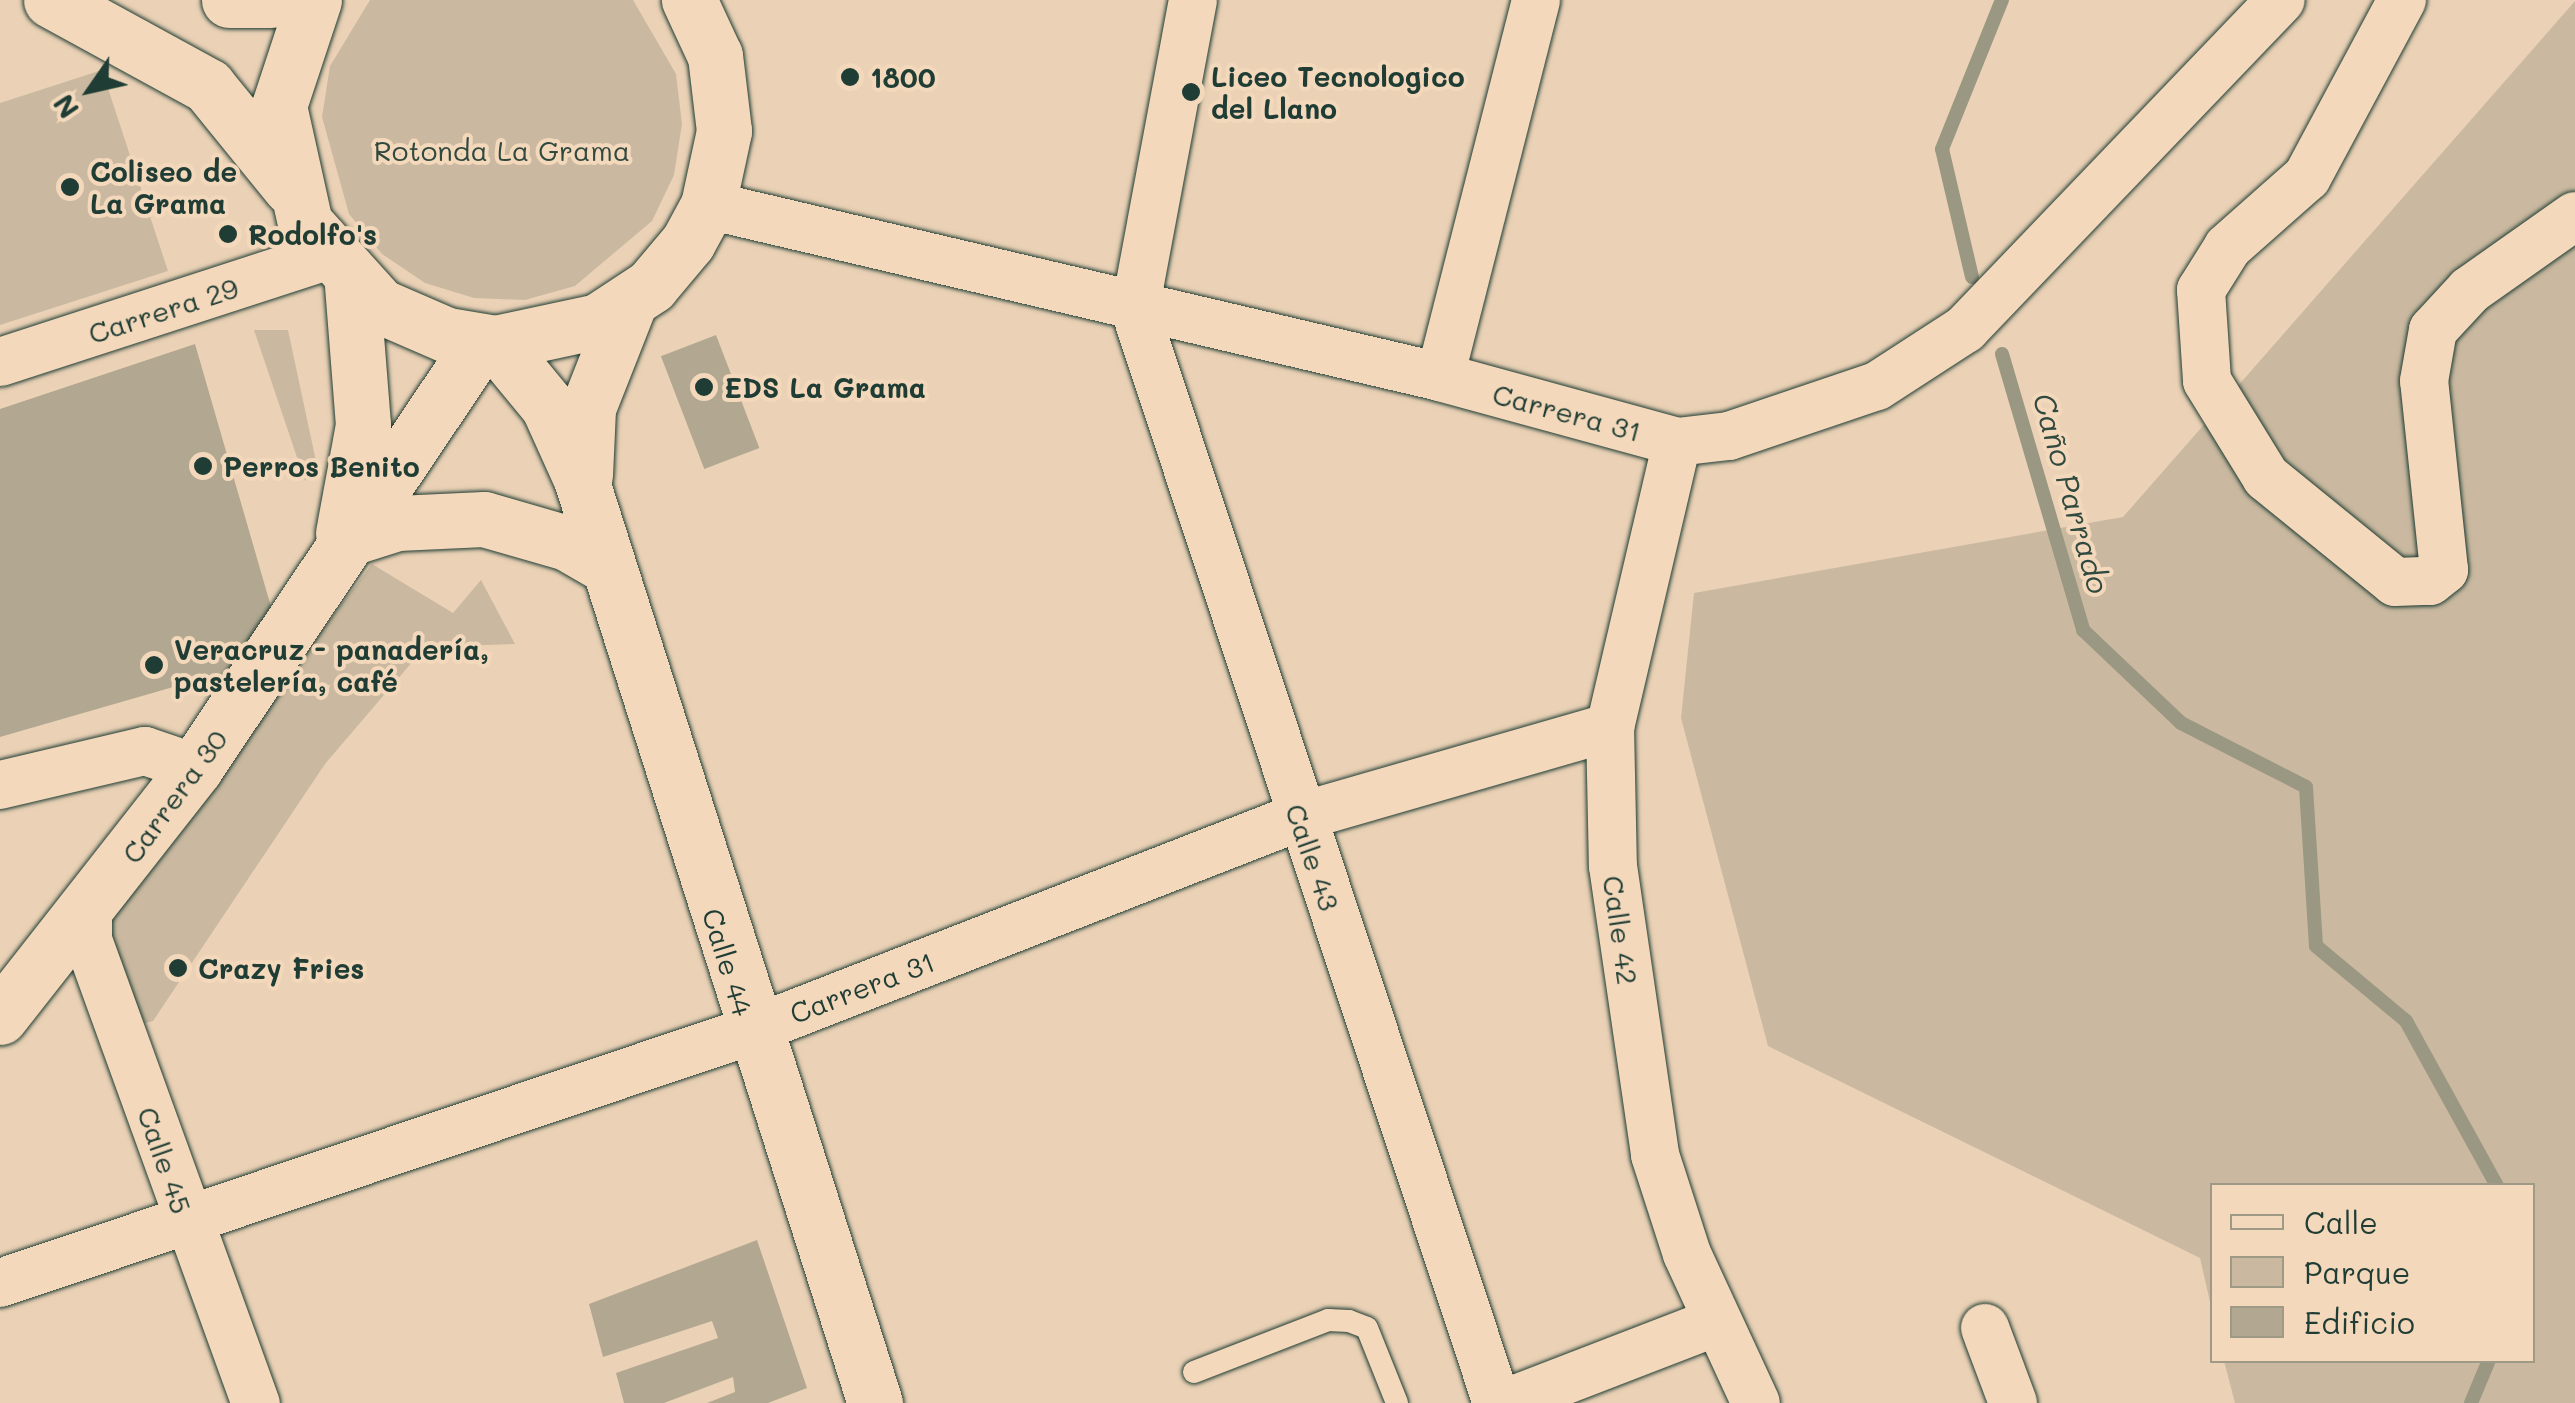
<!DOCTYPE html>
<html>
<head>
<meta charset="utf-8">
<style>
  body { margin:0 }
  #map { position:relative; width:2575px; height:1403px; overflow:hidden; background:#ebd2b6; font-family:Mali,sans-serif }
  div>[style] { position:absolute }
  .green>* { inset:0; background:#cab9a0 }
  .stream>* { height:14px; margin:-7px; padding:0 7px; transform-origin:7px; border-radius:7px; background:#9a9782 }
  .building>* { inset:0; background:#b2a891; transform-origin:0 0 }
  .roads { filter:drop-shadow(0 0 2px #1f3d34) drop-shadow(0 0 2px #1f3d34) }
  .lane>* { height:22px; margin:-11px; padding:0 11px; transform-origin:11px; border-radius:11px; background:#f4d8bb }
  .street>* { height:48px; margin:-24px; padding:0 24px; transform-origin:24px; border-radius:24px; background:#f4d8bb }
  .secondary>* { height:55px; margin:-27.5px; padding:0 27.5px; transform-origin:27.5px; border-radius:27.5px; background:#f4d8bb }
  .dots>* { width:28px; height:28px; translate:-50% -50%; box-sizing:border-box; border:5px solid #f4d8bb; border-radius:50% }
  span { translate:-50% -50%; white-space:nowrap; text-align:center; line-height:1.15; -webkit-text-stroke:8px #f4d8bb; paint-order:stroke }
  .poi-label { font-size:28px; color:#1f3d34; font-weight:700 }
  .left { translate:0 -50%; text-align:left }
  .park-label { font-size:28px; color:#30493f }
  .street-label { font-size:28px; color:#1f3d34 }
  .water-label { font-size:30px; color:#314a40; font-style:italic }
  .legend { position:absolute; left:2210px; top:1183px; width:325px; height:180px; box-sizing:border-box; background:#f4d8bb; border:2px solid #9f9a85; margin:0; padding:12px 18px; list-style:none; font-size:30px; color:#1f3d34 }
  .legend li { display:flex; align-items:center; gap:20px; height:50px }
  .legend b { width:50px; border:2px solid #9f9a85 }
  .north { position:absolute; left:40px; top:40px; width:100px; height:100px; -webkit-text-stroke:8px #f4d8bb; paint-order:stroke; rotate:236deg; font-size:28px; font-weight:700; line-height:40px; text-align:center; color:#1f3d34 }
  .north::after { content:''; display:block; margin:auto; width:35px; height:45px; background:#1f3d34; clip-path:polygon(50% 0,100% 100%,50% 72%,0 100%) }
</style>
</head>
<body>
<div id="map">
  <div class="green">
    <i style="clip-path:polygon(370px 0,633px 0,676px 74px,682px 124px,674px 175px,652px 221px,575px 286px,525px 300px,474px 298px,425px 283px,382px 254px,349px 214px,322px 117px,330px 66px)"></i>
    <i style="clip-path:polygon(2575px 1px,2575px 1403px,2235px 1403px,2224px 1361px,2532px 1360px,2532px 1186px,2212px 1186px,2212px 1311px,2200px 1258px,1768px 1046px,1681px 718px,1694px 593px,2123px 517px)"></i>
    <i style="clip-path:polygon(102px 70px,168px 271px,0 325px,0 103px)"></i>
    <i style="clip-path:polygon(254px 330px,288px 330px,317px 466px,305px 481px)"></i>
    <i style="clip-path:polygon(372px 564px,453px 613px,481px 580px,515px 644px,425px 647px,325px 764px,153px 1021px,141px 1024px,88px 940px)"></i>
  </div>
  <div class="stream">
    <i style="left:1972px;top:277px;width:131px;rotate:-103.2deg"></i>
    <i style="left:1942px;top:149px;width:161px;rotate:-68.1deg"></i>
    <i style="left:2002px;top:354px;width:288px;rotate:73.6deg"></i>
    <i style="left:2083px;top:630px;width:135px;rotate:43.5deg"></i>
    <i style="left:2181px;top:723px;width:140px;rotate:27.1deg"></i>
    <i style="left:2306px;top:787px;width:159px;rotate:86.4deg"></i>
    <i style="left:2316px;top:946px;width:117px;rotate:39.8deg"></i>
    <i style="left:2406px;top:1021px;width:188px;rotate:61.1deg"></i>
    <i style="left:2471px;top:1403px;width:47px;rotate:-67.3deg"></i>
  </div>
  <div class="building">
    <i style="left:716px;top:335px;width:121px;height:59px;rotate:69deg"></i>
    <i style="clip-path:polygon(195px 344px,274px 617px,239px 681px,204px 690px,201px 679px,0 737px,0 409px)"></i>
    <i style="clip-path:polygon(757px 1240px,807px 1388px,768px 1403px,707px 1403px,735px 1392px,733px 1377px,664px 1403px,624px 1403px,616px 1373px,718px 1338px,712px 1321px,603px 1357px,589px 1304px)"></i>
  </div>
  <div class="roads">
    <div class="lane">
      <i style="left:1194px;top:1372px;width:144px;rotate:-21.2deg"></i>
      <i style="left:1328px;top:1320px;width:21px;rotate:3deg"></i>
      <i style="left:1349px;top:1321px;width:19px;rotate:21deg"></i>
      <i style="left:1367px;top:1328px;width:81px;rotate:68.2deg"></i>
    </div>
    <div class="street">
      <i style="left:1193px;top:0;width:315px;rotate:100.6deg"></i>
      <i style="left:1135px;top:310px;width:1151px;rotate:71.68deg"></i>
      <i style="left:2402px;top:0;width:201px;rotate:118.2deg"></i>
      <i style="left:2307px;top:177px;width:106px;rotate:138.5deg"></i>
      <i style="left:2228px;top:247px;width:51px;rotate:122.1deg"></i>
      <i style="left:2201px;top:290px;width:91px;rotate:86.2deg"></i>
      <i style="left:2207px;top:381px;width:113px;rotate:58.4deg"></i>
      <i style="left:2266px;top:477px;width:166px;rotate:39.1deg"></i>
      <i style="left:2395px;top:582px;width:35px;rotate:-2deg"></i>
      <i style="left:2430px;top:581px;width:18px;rotate:-38deg"></i>
      <i style="left:2444px;top:570px;width:190px;rotate:-96deg"></i>
      <i style="left:2424px;top:381px;width:52px;rotate:-80deg"></i>
      <i style="left:2433px;top:330px;width:54px;rotate:-47.2deg"></i>
      <i style="left:2470px;top:290px;width:128px;rotate:-35.2deg"></i>
      <i style="left:708px;top:205px;width:752px;rotate:13.22deg"></i>
      <i style="left:1440px;top:377px;width:246px;rotate:15.3deg"></i>
      <i style="left:1677px;top:442px;width:52px;rotate:-6.6deg"></i>
      <i style="left:1729px;top:436px;width:156px;rotate:-18.7deg"></i>
      <i style="left:1877px;top:386px;width:105px;rotate:-32.9deg"></i>
      <i style="left:1965px;top:329px;width:456px;rotate:-46.2deg"></i>
      <i style="left:0;top:362px;width:343px;rotate:-18deg"></i>
      <i style="left:1440px;top:377px;width:389px;rotate:-75.7deg"></i>
      <i style="left:1677px;top:442px;width:293px;rotate:103.2deg"></i>
      <i style="left:1610px;top:727px;width:139px;rotate:88.8deg"></i>
      <i style="left:1613px;top:866px;width:292px;rotate:81.7deg"></i>
      <i style="left:1655px;top:1155px;width:104px;rotate:72.1deg"></i>
      <i style="left:1687px;top:1254px;width:164px;rotate:65.2deg"></i>
      <i style="left:0;top:785px;width:149px;rotate:-13.2deg"></i>
      <i style="left:145px;top:751px;width:53px;rotate:18.8deg"></i>
      <i style="left:88px;top:914px;width:26px;rotate:90deg"></i>
      <i style="left:88px;top:940px;width:493px;rotate:70.1deg"></i>
      <i style="left:0;top:1283px;width:791px;rotate:-18.57deg"></i>
      <i style="left:750px;top:1031px;width:589px;rotate:-21.3deg"></i>
      <i style="left:1299px;top:817px;width:324px;rotate:-16.1deg"></i>
      <i style="left:1985px;top:1328px;width:80px;rotate:69.5deg"></i>
      <i style="left:1506px;top:1403px;width:225px;rotate:-21.1deg"></i>
    </div>
    <div class="secondary">
      <i style="left:51px;top:0;width:179px;rotate:28.7deg"></i>
      <i style="left:208px;top:86px;width:130px;rotate:50.9deg"></i>
      <i style="left:229px;top:0;width:42px"></i>
      <i style="left:314px;top:0;width:112px;rotate:108.3deg"></i>
      <i style="left:279px;top:106px;width:120px;rotate:77.5deg"></i>
      <i style="left:305px;top:223px;width:112px;rotate:47.9deg"></i>
      <i style="left:380px;top:306px;width:73px;rotate:23.4deg"></i>
      <i style="left:447px;top:335px;width:50px;rotate:9.3deg"></i>
      <i style="left:496px;top:343px;width:104px;rotate:-12.2deg"></i>
      <i style="left:598px;top:321px;width:64px;rotate:-33.4deg"></i>
      <i style="left:651px;top:286px;width:57px;rotate:-49.9deg"></i>
      <i style="left:688px;top:242px;width:42px;rotate:-61.6deg"></i>
      <i style="left:708px;top:205px;width:76px;rotate:-77.8deg"></i>
      <i style="left:724px;top:131px;width:76px;rotate:-96.8deg"></i>
      <i style="left:715px;top:56px;width:62px;rotate:-114.9deg"></i>
      <i style="left:496px;top:343px;width:82px;rotate:50.5deg"></i>
      <i style="left:548px;top:406px;width:80px;rotate:65.7deg"></i>
      <i style="left:581px;top:479px;width:970px;rotate:72.35deg"></i>
      <i style="left:585px;top:475px;width:67px;rotate:-87.4deg"></i>
      <i style="left:588px;top:408px;width:112px;rotate:-68.5deg"></i>
      <i style="left:343px;top:533px;width:110px;rotate:-79.5deg"></i>
      <i style="left:363px;top:425px;width:141px;rotate:-94.5deg"></i>
      <i style="left:356px;top:536px;width:43px;rotate:-17.6deg"></i>
      <i style="left:397px;top:523px;width:87px;rotate:-2.6deg"></i>
      <i style="left:484px;top:519px;width:86px;rotate:16.1deg"></i>
      <i style="left:567px;top:543px;width:44px;rotate:30.1deg"></i>
      <i style="left:0;top:1017px;width:316px;rotate:-51.9deg"></i>
      <i style="left:195px;top:768px;width:514px;rotate:-56.09deg"></i>
    </div>
  </div>
  <div class="dots">
    <i style="left:850px;top:77px;background:#1f3d34"></i>
    <i style="left:1191px;top:92px;background:#1f3d34"></i>
    <i style="left:70px;top:187px;background:#1f3d34"></i>
    <i style="left:228px;top:234px;background:#1f3d34"></i>
    <i style="left:704px;top:387px;background:#1f3d34"></i>
    <i style="left:203px;top:466px;background:#1f3d34"></i>
    <i style="left:154px;top:665px;background:#1f3d34"></i>
    <i style="left:178px;top:968px;background:#1f3d34"></i>
  </div>
  <div class="poi-label">
    <span class="left" style="left:1211px;top:92px">Liceo Tecnologico<br>del Llano</span>
    <span class="left" style="left:870px;top:77px">1800</span>
    <span class="left" style="left:90px;top:187px">Coliseo de<br>La Grama</span>
    <span class="left" style="left:248px;top:234px">Rodolfo's</span>
    <span class="left" style="left:724px;top:387px">EDS La Grama</span>
    <span class="left" style="left:223px;top:466px">Perros Benito</span>
    <span class="left" style="left:174px;top:665px">Veracruz - panadería,<br>pastelería, café</span>
    <span class="left" style="left:198px;top:968px">Crazy Fries</span>
  </div>
  <div class="park-label">
    <span style="left:502px;top:150px">Rotonda La Grama</span>
  </div>
  <div class="street-label">
    <span style="left:163px;top:310px;rotate:-18deg">Carrera 29</span>
    <span style="left:1567px;top:412px;rotate:15deg">Carrera 31</span>
    <span style="left:174px;top:796px;rotate:-54deg">Carrera 30</span>
    <span style="left:1313px;top:857px;rotate:71deg">Calle 43</span>
    <span style="left:1621px;top:930px;rotate:82deg">Calle 42</span>
    <span style="left:728px;top:962px;rotate:73deg">Calle 44</span>
    <span style="left:862px;top:987px;rotate:-21deg">Carrera 31</span>
    <span style="left:165px;top:1160px;rotate:71deg">Calle 45</span>
  </div>
  <div class="water-label">
    <span style="left:2072px;top:493px;rotate:74deg">Caño Parrado</span>
  </div>
  <ul class="legend">
  <li><b style="height:12px;background:#f4d8bb"></b>Calle</li>
  <li><b style="height:28px;background:#cab9a0"></b>Parque</li>
  <li><b style="height:28px;background:#b2a891"></b>Edificio</li>
  </ul>
  <div class="north">N</div>
</div>
</body>
</html>
